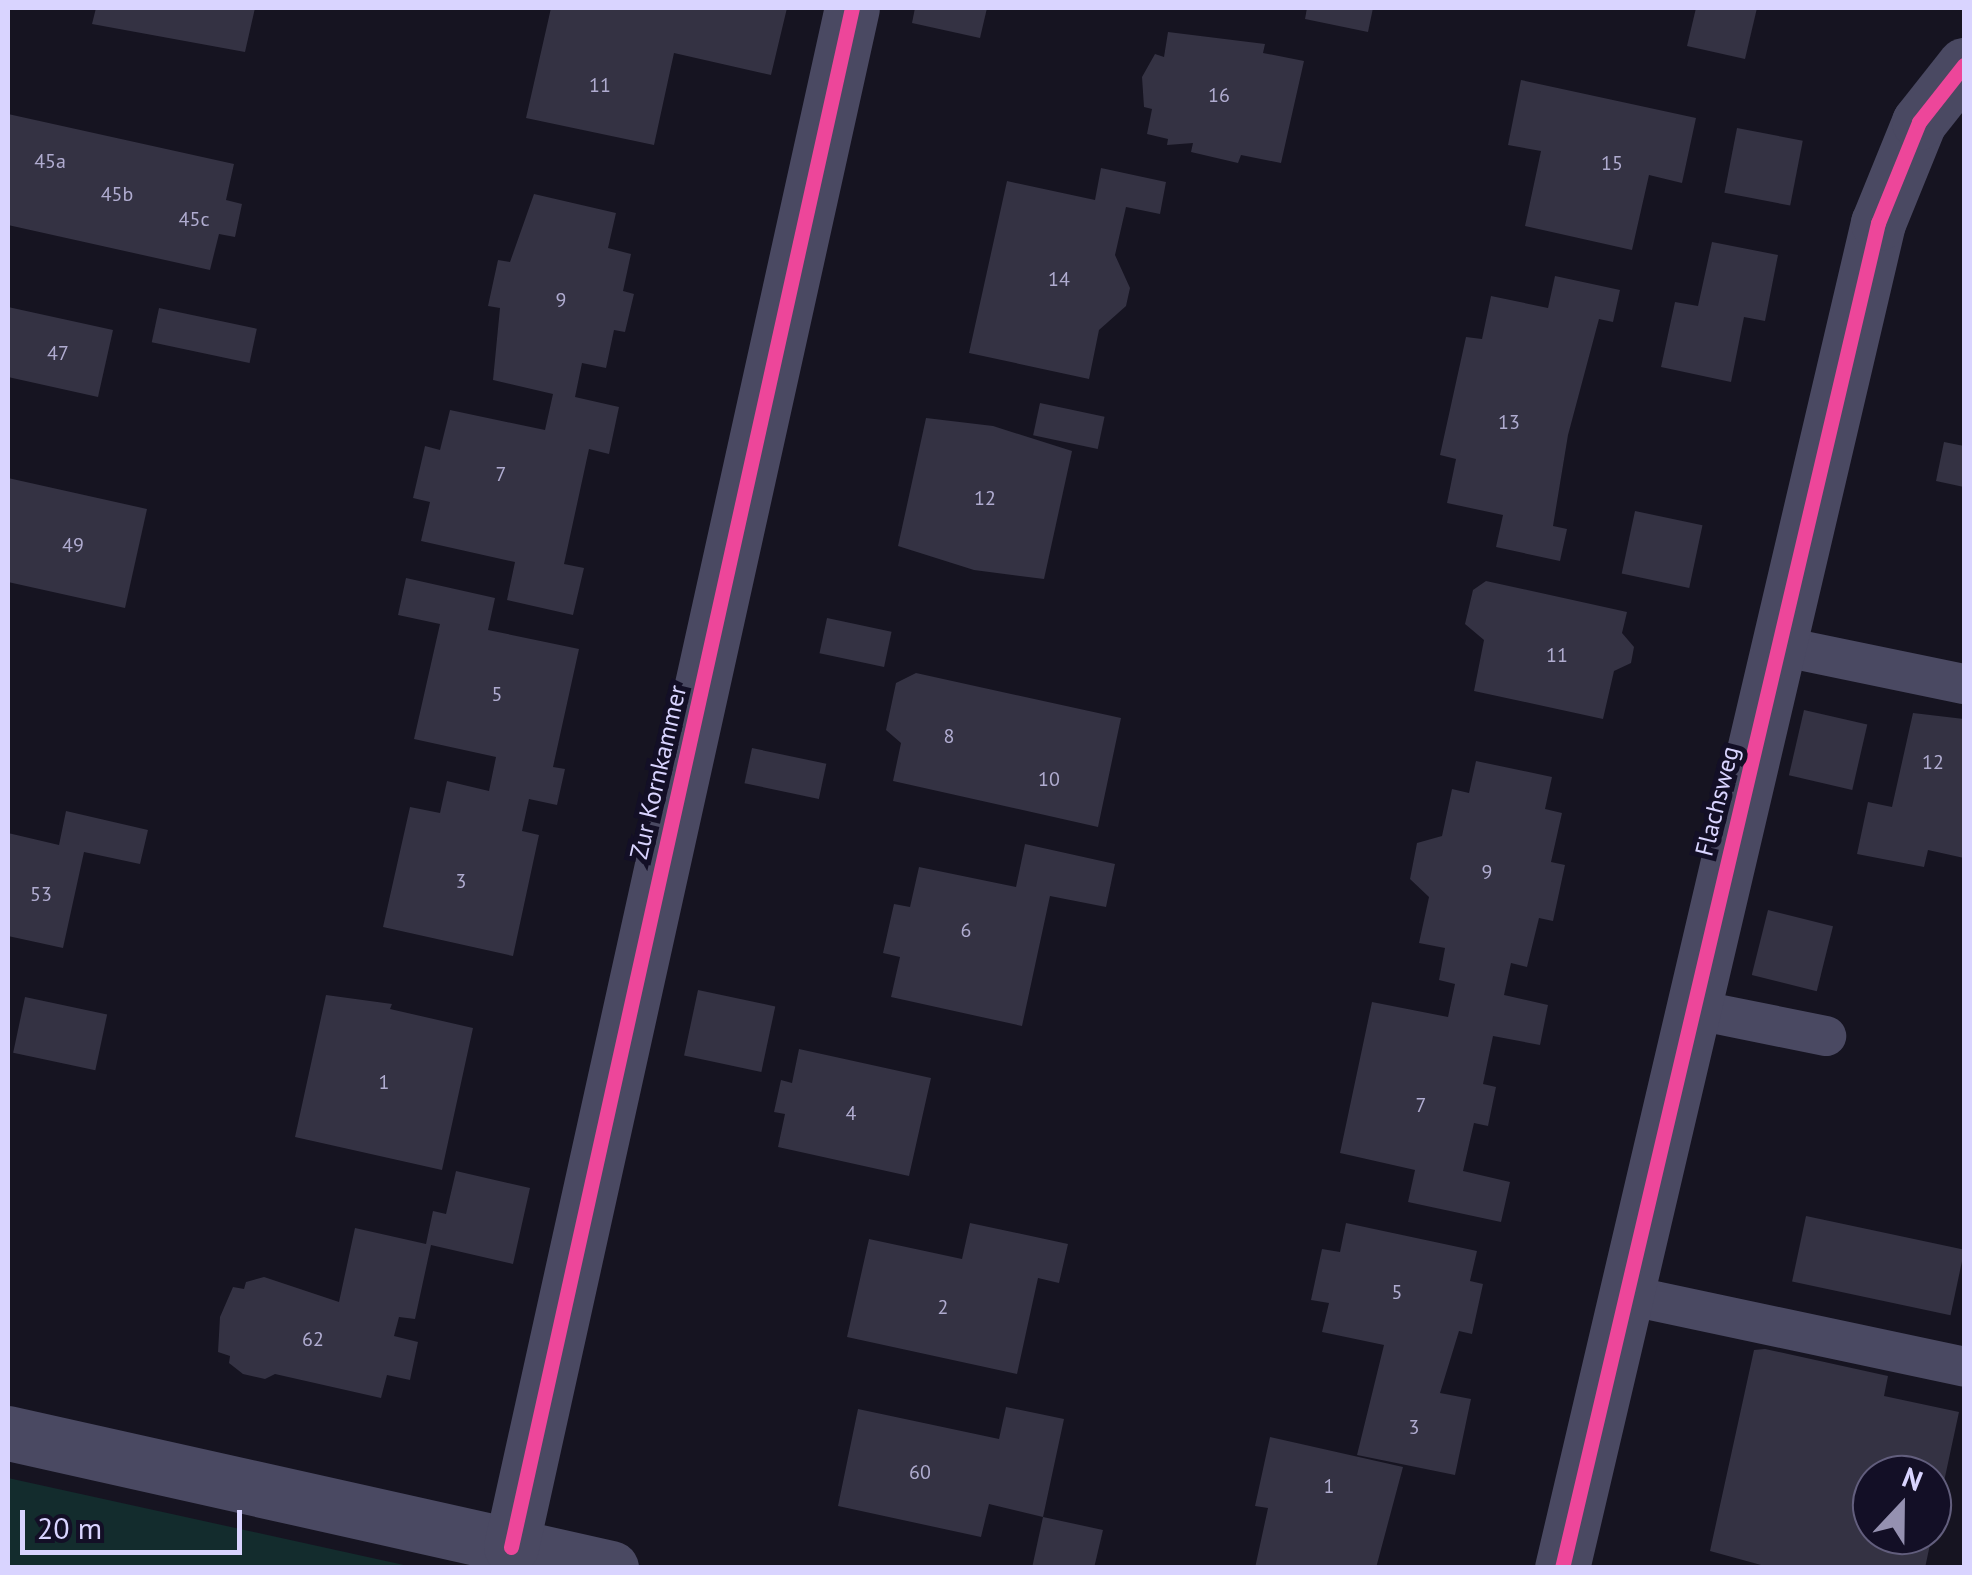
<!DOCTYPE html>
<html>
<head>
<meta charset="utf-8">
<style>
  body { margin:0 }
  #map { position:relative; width:1972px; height:1575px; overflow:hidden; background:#161421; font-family:"PT Sans",sans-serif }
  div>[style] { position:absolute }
  .green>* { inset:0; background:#132c2d }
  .building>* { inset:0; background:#343243; transform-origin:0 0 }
  .lane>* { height:40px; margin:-20px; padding:0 20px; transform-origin:20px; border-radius:20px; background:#4a4962 }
  .street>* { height:55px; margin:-27.5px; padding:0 27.5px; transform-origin:27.5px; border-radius:27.5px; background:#4a4962 }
  .cycleway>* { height:15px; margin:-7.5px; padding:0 7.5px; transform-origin:7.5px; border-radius:7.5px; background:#ed469a }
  span { translate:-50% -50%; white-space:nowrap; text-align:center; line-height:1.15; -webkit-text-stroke:10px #130f26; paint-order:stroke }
  .number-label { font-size:20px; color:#b0acd0 }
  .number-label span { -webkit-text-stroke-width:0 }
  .street-label { font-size:25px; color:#d9d4ff }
  .frame { position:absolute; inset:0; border:10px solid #d9d4ff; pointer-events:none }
  .north { position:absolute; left:1852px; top:1455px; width:100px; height:100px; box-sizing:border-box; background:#130f26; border:2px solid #625e7d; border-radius:50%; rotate:22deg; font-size:28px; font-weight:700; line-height:40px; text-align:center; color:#d9d4ff }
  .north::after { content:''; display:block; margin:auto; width:35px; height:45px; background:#9591b1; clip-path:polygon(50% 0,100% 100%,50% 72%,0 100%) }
  .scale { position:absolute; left:20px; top:1510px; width:222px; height:45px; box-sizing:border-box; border:5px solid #d9d4ff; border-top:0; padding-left:12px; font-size:30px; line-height:35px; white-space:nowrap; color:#d9d4ff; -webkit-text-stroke:8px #130f26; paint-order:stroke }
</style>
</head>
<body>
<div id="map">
  <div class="green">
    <i style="clip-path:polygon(8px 1478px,413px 1567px,8px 1567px)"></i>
  </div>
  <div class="building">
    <i style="clip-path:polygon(96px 8px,255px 8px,245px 52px,92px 24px)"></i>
    <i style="clip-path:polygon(551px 8px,787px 8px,771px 75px,674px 53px,654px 145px,526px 118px)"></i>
    <i style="clip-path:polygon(915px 8px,987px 8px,980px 38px,912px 23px)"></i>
    <i style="clip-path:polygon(1307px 8px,1373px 8px,1368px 32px,1305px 19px)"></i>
    <i style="clip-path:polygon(1696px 8px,1757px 8px,1745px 59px,1687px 46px)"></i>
    <i style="clip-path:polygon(1168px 32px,1265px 44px,1263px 53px,1304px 61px,1281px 163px,1241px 155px,1238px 163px,1191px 152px,1193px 143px,1167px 145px,1168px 139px,1147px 134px,1152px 109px,1144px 107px,1142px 77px,1155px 54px,1164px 57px)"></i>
    <i style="clip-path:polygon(1521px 80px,1696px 118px,1682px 183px,1649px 175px,1632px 250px,1525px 226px,1541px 151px,1508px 145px)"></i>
    <i style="clip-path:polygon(8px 114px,234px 164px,226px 200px,242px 204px,235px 237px,219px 234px,210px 270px,8px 225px)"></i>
    <i style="left:1737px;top:128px;width:67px;height:66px;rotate:11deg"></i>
    <i style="clip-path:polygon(1101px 168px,1166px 182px,1160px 214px,1126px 207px,1115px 255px,1130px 288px,1126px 306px,1099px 330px,1089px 379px,969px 353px,1007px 181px,1095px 200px)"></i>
    <i style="clip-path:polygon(534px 194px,616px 213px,608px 248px,631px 254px,623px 291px,634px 294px,625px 332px,614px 330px,606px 368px,582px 363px,575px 397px,619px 407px,609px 454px,589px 449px,564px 564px,584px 568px,573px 615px,507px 600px,515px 562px,421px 541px,430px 502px,413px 498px,425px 446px,440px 450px,450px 410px,545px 430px,553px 394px,493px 380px,500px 308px,488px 306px,498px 260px,510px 262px)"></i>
    <i style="clip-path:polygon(1712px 242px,1778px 255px,1765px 321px,1744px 317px,1731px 382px,1661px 367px,1675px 302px,1698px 306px)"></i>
    <i style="clip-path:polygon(1555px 276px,1620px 290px,1613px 322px,1599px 319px,1568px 435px,1553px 526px,1567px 529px,1560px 561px,1496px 547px,1503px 515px,1447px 503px,1456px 459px,1440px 455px,1466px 337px,1482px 339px,1491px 296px,1548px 308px)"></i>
    <i style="clip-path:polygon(8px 307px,113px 330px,98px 397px,8px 377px)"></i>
    <i style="left:159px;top:308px;width:100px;height:35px;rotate:12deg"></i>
    <i style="left:1040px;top:403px;width:66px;height:33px;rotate:12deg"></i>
    <i style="clip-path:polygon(926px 418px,993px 426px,1072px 451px,1044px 579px,974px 570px,898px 546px)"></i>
    <i style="clip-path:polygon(1944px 442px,1964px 446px,1964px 487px,1936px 481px)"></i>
    <i style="clip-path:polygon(8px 478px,147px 509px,125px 608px,8px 582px)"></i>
    <i style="left:1635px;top:511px;width:69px;height:64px;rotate:12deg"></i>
    <i style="clip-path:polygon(406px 578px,495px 598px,488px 630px,579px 649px,553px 767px,565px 769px,557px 805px,529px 799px,522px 831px,539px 835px,513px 956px,383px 927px,410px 807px,440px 813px,447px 781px,489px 791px,496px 757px,414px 739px,440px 624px,398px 615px)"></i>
    <i style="clip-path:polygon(1486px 581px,1627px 612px,1622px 633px,1634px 647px,1631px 663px,1614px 671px,1603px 719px,1474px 691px,1484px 640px,1465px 624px,1473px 590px)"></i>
    <i style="left:827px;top:618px;width:66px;height:36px;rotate:12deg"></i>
    <i style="clip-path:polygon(916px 673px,1121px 718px,1098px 827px,893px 781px,901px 743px,886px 730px,896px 683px)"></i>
    <i style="left:1804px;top:710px;width:65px;height:67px;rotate:13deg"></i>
    <i style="clip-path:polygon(1913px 713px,1964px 719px,1964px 858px,1928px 850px,1924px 867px,1857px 854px,1868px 802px,1892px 807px)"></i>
    <i style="left:752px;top:748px;width:76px;height:36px;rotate:12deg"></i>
    <i style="clip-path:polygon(1476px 761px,1552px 777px,1545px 809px,1562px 813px,1551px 862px,1565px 865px,1553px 921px,1539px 918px,1527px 967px,1511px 963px,1504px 995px,1548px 1005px,1540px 1045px,1493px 1036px,1483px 1084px,1496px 1087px,1488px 1126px,1474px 1123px,1463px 1171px,1510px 1182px,1501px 1222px,1408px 1202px,1415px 1170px,1340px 1153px,1372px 1002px,1448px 1017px,1455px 984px,1439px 980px,1445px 948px,1419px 943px,1429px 897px,1410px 879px,1417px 843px,1442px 836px,1452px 789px,1469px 793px)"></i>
    <i style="clip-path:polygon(66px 811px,148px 830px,140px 864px,84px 852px,63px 948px,8px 936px,8px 833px,59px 845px)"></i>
    <i style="clip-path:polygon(1025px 844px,1115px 864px,1106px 907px,1050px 896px,1022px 1026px,891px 997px,900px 957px,883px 953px,894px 904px,910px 907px,919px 867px,1016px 887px)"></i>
    <i style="left:1768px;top:910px;width:67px;height:67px;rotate:14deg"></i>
    <i style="left:698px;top:990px;width:79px;height:67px;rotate:12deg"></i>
    <i style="clip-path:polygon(326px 995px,392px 1004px,390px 1009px,473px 1028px,442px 1170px,295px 1137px)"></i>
    <i style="left:25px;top:997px;width:84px;height:57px;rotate:12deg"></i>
    <i style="clip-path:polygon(799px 1049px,931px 1078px,909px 1176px,778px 1147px,785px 1114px,774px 1112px,781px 1080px,792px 1083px)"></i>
    <i style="clip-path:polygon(456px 1171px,530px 1188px,513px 1264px,431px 1245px,415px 1319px,399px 1317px,394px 1336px,418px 1342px,410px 1380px,387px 1375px,381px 1398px,275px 1374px,265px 1379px,243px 1374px,229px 1363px,230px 1356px,218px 1352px,220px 1317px,233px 1287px,244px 1289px,246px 1282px,264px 1277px,339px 1302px,355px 1228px,426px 1244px,433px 1211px,446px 1214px)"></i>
    <i style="left:1806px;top:1216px;width:162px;height:67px;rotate:12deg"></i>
    <i style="clip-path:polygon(970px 1223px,1068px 1244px,1059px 1283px,1038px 1278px,1017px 1374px,847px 1337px,869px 1239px,962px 1259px)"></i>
    <i style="clip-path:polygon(1346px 1223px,1477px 1251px,1470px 1281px,1483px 1284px,1472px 1334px,1459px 1331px,1440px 1393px,1471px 1399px,1455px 1475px,1357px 1455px,1384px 1345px,1322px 1332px,1329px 1303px,1311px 1300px,1322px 1249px,1340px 1252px)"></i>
    <i style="clip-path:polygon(1765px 1349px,1888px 1376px,1884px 1396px,1959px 1412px,1934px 1528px,1932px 1475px,1872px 1475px,1872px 1535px,1932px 1535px,1925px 1568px,1772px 1568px,1710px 1551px,1754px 1350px)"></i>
    <i style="clip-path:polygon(1006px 1407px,1064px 1419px,1043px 1517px,989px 1504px,981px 1537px,838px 1506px,858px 1409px,999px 1439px)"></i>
    <i style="clip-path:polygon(1270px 1437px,1403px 1467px,1376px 1568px,1255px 1568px,1268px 1508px,1255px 1506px)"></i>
    <i style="clip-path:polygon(1043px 1517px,1103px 1530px,1094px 1568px,1032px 1568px)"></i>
  </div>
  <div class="lane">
    <i style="left:1780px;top:646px;width:188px;rotate:11.7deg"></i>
    <i style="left:1692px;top:1009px;width:137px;rotate:11.4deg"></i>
    <i style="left:1622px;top:1294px;width:350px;rotate:12deg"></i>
  </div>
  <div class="street">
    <i style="left:8px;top:1433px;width:618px;rotate:12.62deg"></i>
    <i style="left:511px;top:1547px;width:1576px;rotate:-77.51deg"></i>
    <i style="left:1562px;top:1568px;width:1382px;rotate:-76.78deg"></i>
    <i style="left:1878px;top:223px;width:109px;rotate:-67.9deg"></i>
    <i style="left:1919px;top:122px;width:73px;rotate:-51.7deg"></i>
  </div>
  <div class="cycleway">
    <i style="left:511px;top:1547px;width:1576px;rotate:-77.51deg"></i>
    <i style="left:1562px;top:1568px;width:1382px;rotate:-76.78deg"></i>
    <i style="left:1878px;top:223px;width:109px;rotate:-67.9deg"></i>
    <i style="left:1919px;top:122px;width:73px;rotate:-51.7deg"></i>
  </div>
  <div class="number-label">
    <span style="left:600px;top:85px">11</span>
    <span style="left:1219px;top:95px">16</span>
    <span style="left:50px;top:161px">45a</span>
    <span style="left:1612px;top:163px">15</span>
    <span style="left:117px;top:194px">45b</span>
    <span style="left:194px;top:219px">45c</span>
    <span style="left:1059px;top:279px">14</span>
    <span style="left:561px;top:300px">9</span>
    <span style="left:58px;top:353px">47</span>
    <span style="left:1509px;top:422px">13</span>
    <span style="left:501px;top:474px">7</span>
    <span style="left:985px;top:498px">12</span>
    <span style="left:73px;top:545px">49</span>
    <span style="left:1557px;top:655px">11</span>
    <span style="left:497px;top:694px">5</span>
    <span style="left:949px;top:736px">8</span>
    <span style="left:1933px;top:762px">12</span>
    <span style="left:1049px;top:779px">10</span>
    <span style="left:1487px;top:872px">9</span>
    <span style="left:461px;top:881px">3</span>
    <span style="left:41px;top:894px">53</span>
    <span style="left:966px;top:930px">6</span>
    <span style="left:384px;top:1082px">1</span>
    <span style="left:1421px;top:1105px">7</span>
    <span style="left:851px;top:1113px">4</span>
    <span style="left:1397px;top:1292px">5</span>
    <span style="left:943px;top:1307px">2</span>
    <span style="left:313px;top:1339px">62</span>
    <span style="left:1414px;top:1427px">3</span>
    <span style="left:920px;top:1472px">60</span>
    <span style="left:1329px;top:1486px">1</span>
  </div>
  <div class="street-label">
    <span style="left:658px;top:772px;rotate:-77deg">Zur Kornkammer</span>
    <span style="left:1717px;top:801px;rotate:-76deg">Flachsweg</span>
  </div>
  <div class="frame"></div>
  <div class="north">N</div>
  <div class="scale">20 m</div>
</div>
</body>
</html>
